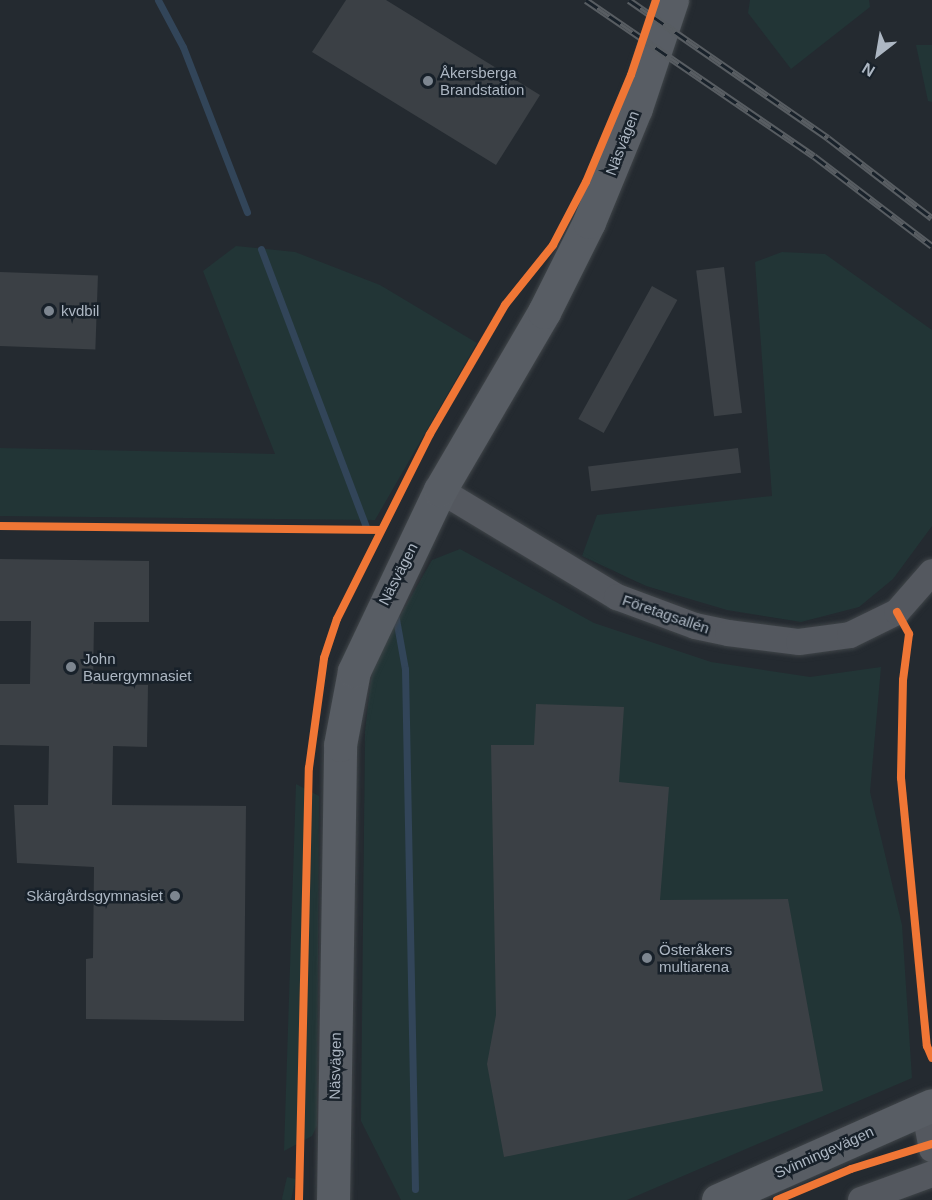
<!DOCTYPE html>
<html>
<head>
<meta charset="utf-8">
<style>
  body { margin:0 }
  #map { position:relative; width:932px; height:1200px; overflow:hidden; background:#242a30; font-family:Helvetica,sans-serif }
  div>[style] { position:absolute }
  .green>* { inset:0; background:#223536; transform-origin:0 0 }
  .stream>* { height:7px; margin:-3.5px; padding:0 3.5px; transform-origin:3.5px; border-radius:3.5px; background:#324559 }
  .building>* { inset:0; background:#3b4045; transform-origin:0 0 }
  .roads { filter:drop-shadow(0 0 2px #404549) drop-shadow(0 0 2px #404549) }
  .street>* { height:26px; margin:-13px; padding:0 13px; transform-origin:13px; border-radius:13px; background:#54585f }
  .secondary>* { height:33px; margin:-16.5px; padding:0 16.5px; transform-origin:16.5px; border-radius:16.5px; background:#585d64 }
  .rail>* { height:7px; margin-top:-3.5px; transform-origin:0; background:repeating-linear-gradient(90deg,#18212a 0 14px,#585d62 0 28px); box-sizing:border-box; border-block:2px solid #585d62 }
  .cycleway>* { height:8px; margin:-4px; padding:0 4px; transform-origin:4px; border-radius:4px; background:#f07635 }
  .dots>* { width:16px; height:16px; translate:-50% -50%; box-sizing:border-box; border:3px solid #18212a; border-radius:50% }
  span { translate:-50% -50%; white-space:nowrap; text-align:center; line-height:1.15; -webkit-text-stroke:5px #18212a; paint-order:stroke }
  .poi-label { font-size:15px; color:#adb7c3 }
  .left { translate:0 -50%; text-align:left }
  .right { translate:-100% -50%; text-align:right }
  .street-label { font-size:15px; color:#adb7c3 }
  .north { position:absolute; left:848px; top:24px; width:60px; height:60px; -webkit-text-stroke:4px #18212a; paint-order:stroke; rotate:211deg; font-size:16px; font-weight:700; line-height:24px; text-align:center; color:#adb7c3 }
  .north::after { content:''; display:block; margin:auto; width:21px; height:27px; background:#adb7c3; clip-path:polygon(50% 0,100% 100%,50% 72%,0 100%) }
</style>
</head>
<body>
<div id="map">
  <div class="green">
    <i style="clip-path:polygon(750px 0,869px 0,870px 7px,791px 69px,748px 13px)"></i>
    <i style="clip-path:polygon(916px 45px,932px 45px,932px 102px,928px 101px)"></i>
    <i style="clip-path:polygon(236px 246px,295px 252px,380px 285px,477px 343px,375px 520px,0 516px,0 448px,275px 454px,203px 271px)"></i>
    <i style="clip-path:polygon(782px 252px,825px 254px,932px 330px,932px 526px,893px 579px,859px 607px,801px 622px,727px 610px,646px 586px,582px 556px,597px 515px,772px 496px,755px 262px)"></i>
    <i style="clip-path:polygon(460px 549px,594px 623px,711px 662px,810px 677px,881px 667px,870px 792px,902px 925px,912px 1078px,627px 1200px,401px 1200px,361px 1121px,365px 731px,373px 663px,432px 560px)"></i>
    <i style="clip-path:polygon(296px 784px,319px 796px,317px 1126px,312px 1136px,284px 1151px)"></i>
    <i style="left:287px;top:1177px;width:9px;height:23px;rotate:13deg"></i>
  </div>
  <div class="stream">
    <i style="left:158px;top:0;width:53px;rotate:62deg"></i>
    <i style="left:183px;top:47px;width:177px;rotate:68.8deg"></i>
    <i style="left:261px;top:249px;width:297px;rotate:69.3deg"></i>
    <i style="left:395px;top:613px;width:57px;rotate:79.9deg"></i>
    <i style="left:405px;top:669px;width:520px;rotate:88.9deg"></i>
  </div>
  <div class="building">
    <i style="clip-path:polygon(346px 0,386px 0,540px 95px,496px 165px,312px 52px)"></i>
    <i style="left:724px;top:267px;width:147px;height:28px;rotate:83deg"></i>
    <i style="left:0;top:272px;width:98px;height:74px;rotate:2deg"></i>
    <i style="left:652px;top:286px;width:29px;height:152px;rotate:29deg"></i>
    <i style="left:738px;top:448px;width:25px;height:151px;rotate:83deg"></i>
    <i style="clip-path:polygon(0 559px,149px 561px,149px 622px,94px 622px,93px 684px,148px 685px,147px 747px,113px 746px,112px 805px,246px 806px,244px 1021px,86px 1019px,86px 959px,93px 958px,94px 867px,17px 863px,14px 805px,48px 805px,49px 746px,0 745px,0 684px,30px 684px,31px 621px,0 621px)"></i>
    <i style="clip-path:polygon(536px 704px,624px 707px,619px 782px,669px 787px,660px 900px,788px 899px,823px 1091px,504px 1157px,487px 1064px,496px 1015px,491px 745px,534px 745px)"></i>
  </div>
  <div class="roads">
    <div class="street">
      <i style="left:440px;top:490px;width:207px;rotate:31.2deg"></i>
      <i style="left:617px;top:597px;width:83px;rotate:20.4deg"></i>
      <i style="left:695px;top:626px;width:34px;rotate:12deg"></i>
      <i style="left:728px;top:633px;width:72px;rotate:7.2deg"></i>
      <i style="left:799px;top:642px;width:51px;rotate:-7.8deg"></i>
      <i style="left:850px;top:635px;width:52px;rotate:-26.1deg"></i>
      <i style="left:897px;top:612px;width:53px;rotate:-48.8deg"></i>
      <i style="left:924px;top:1108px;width:42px;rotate:79deg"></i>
      <i style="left:861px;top:1200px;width:76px;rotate:-20.1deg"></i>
    </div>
    <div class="secondary">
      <i style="left:333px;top:1200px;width:455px;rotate:-89.1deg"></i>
      <i style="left:340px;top:745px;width:75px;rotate:-79.3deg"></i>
      <i style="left:354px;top:671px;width:200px;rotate:-64.6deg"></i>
      <i style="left:440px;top:490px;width:206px;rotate:-59.7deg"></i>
      <i style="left:544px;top:312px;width:101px;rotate:-63.4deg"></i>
      <i style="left:589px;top:222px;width:123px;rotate:-67.6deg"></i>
      <i style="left:636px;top:108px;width:114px;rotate:-71.6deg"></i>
      <i style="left:718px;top:1200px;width:234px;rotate:-23.9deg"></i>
    </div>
  </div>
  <div class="rail">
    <i style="left:586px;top:0;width:276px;rotate:34.4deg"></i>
    <i style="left:814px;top:156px;width:148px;rotate:37.3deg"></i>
    <i style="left:629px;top:0;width:242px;rotate:34.7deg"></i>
    <i style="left:828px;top:138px;width:131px;rotate:37.6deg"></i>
  </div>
  <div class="cycleway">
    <i style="left:0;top:526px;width:379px;rotate:0.6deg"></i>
    <i style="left:897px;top:612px;width:25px;rotate:61deg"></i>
    <i style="left:909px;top:634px;width:46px;rotate:97.4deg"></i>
    <i style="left:903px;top:680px;width:98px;rotate:91.2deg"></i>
    <i style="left:901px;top:778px;width:269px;rotate:84.5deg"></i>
    <i style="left:927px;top:1046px;width:13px;rotate:67deg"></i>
    <i style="left:299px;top:1200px;width:432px;rotate:-88.7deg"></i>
    <i style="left:309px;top:768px;width:111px;rotate:-82.2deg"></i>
    <i style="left:324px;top:658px;width:41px;rotate:-71.6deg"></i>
    <i style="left:337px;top:619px;width:207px;rotate:-63.3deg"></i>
    <i style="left:430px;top:434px;width:149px;rotate:-59.8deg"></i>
    <i style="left:505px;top:305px;width:77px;rotate:-51.3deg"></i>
    <i style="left:553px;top:245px;width:71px;rotate:-62.4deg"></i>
    <i style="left:586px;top:182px;width:116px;rotate:-67.2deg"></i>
    <i style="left:631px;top:75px;width:79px;rotate:-71.6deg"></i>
    <i style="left:777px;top:1200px;width:80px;rotate:-22.7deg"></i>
    <i style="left:851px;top:1169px;width:85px;rotate:-17.2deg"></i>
  </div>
  <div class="dots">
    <i style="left:428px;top:81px;background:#7d8690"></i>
    <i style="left:49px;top:311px;background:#7d8690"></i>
    <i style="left:71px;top:667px;background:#7d8690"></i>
    <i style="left:175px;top:896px;background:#7d8690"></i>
    <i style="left:647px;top:958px;background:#7d8690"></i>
  </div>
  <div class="poi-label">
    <span class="left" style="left:440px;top:81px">Åkersberga<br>Brandstation</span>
    <span class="left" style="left:61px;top:311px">kvdbil</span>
    <span class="left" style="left:83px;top:667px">John<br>Bauergymnasiet</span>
    <span class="right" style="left:163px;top:896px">Skärgårdsgymnasiet</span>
    <span class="left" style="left:659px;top:958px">Österåkers<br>multiarena</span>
  </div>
  <div class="street-label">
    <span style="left:622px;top:143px;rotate:-69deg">Näsvägen</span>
    <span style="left:398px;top:574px;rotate:-63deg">Näsvägen</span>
    <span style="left:666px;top:614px;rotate:19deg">Företagsallén</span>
    <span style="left:335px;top:1066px;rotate:-89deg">Näsvägen</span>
    <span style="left:824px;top:1152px;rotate:-24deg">Svinningevägen</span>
  </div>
  <div class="north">N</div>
</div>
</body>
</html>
